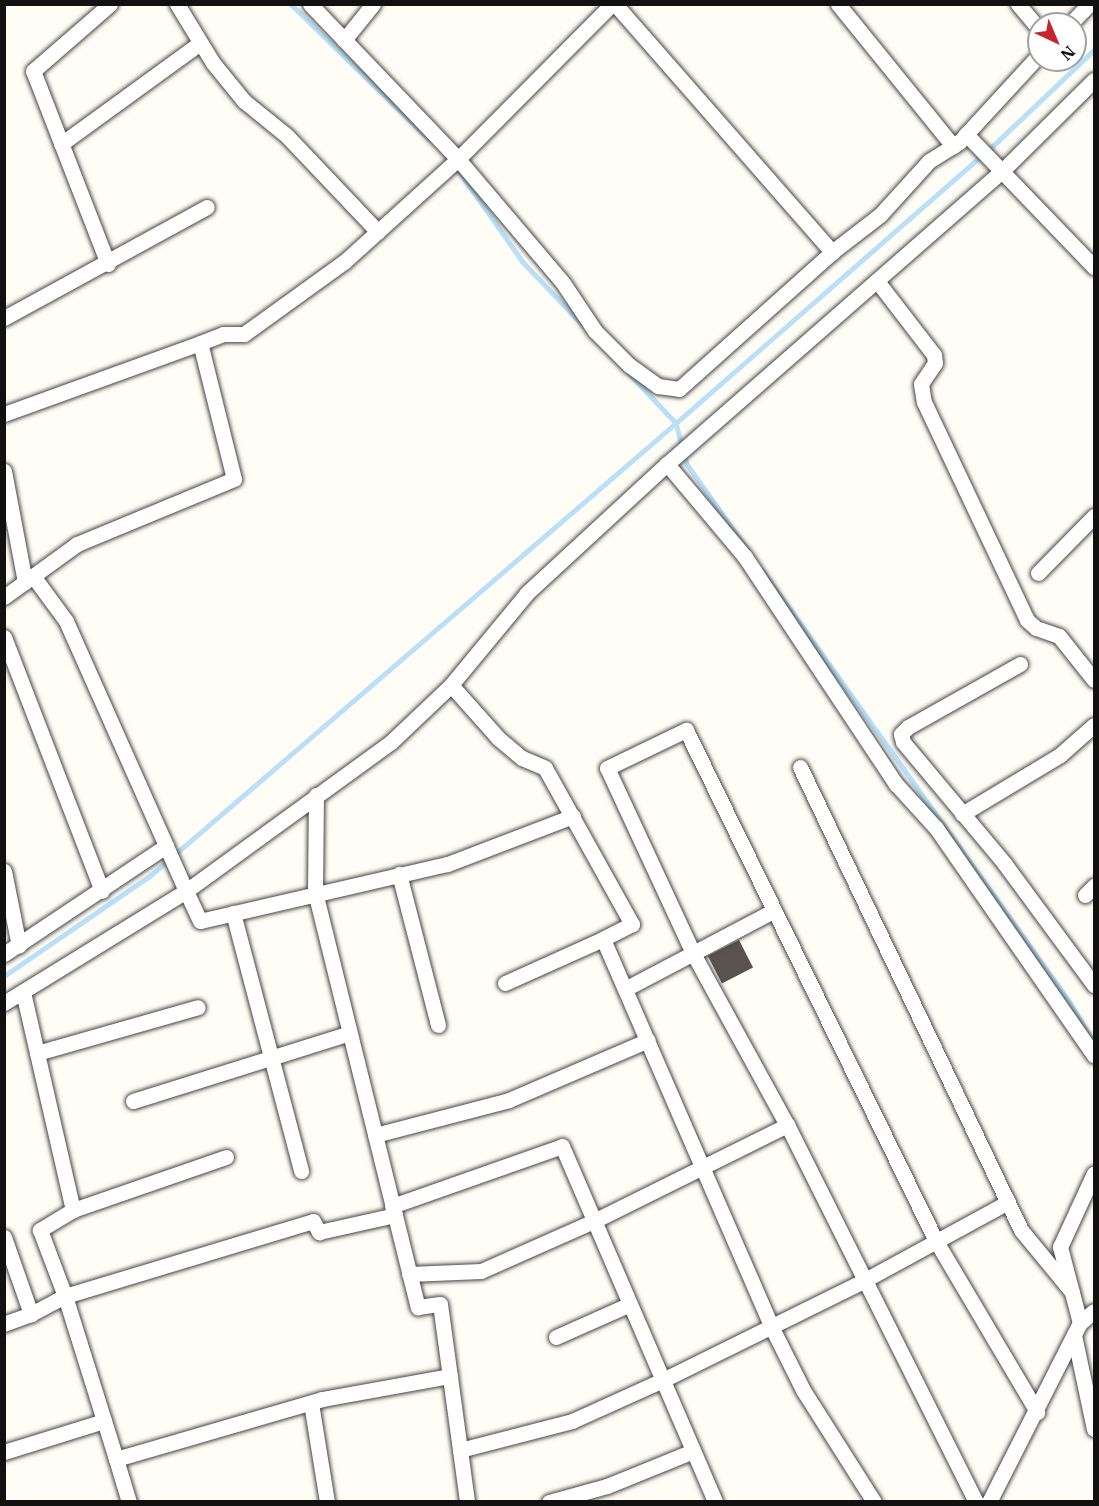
<!DOCTYPE html>
<html>
<head>
<meta charset="utf-8">
<style>
  body { margin:0 }
  #map { position:relative; width:1099px; height:1506px; overflow:hidden; background:#fffdf5; font-family:"IBM Plex Serif",serif }
  div>[style] { position:absolute }
  .stream>* { height:4.5px; margin:-2.25px; padding:0 2.25px; transform-origin:2.25px; border-radius:2.25px; background:#b9e0f7 }
  .building>* { inset:0; background:#5a524d; transform-origin:0 0 }
  .roads { filter:drop-shadow(0 0 2px #444) drop-shadow(0 0 2px #444) }
  .street>* { height:15px; margin:-7.5px; padding:0 7.5px; transform-origin:7.5px; border-radius:7.5px; background:#fff }
  span { translate:-50% -50%; white-space:nowrap; text-align:center; line-height:1.15; -webkit-text-stroke:6px #fff; paint-order:stroke }
  .frame { position:absolute; inset:0; border:6px solid #111; pointer-events:none }
  .north { position:absolute; left:1027px; top:12px; width:60px; height:60px; box-sizing:border-box; background:#fff; border:2px solid #a0a0a0; border-radius:50%; rotate:136deg; font-size:16px; font-weight:700; line-height:24px; text-align:center; color:#111 }
  .north::after { content:''; display:block; margin:auto; width:21px; height:27px; background:#c4262e; clip-path:polygon(50% 0,100% 100%,50% 72%,0 100%) }
</style>
</head>
<body>
<div id="map">
  <div class="stream">
    <i style="left:291px;top:4px;width:193px;rotate:44.4deg"></i>
    <i style="left:459px;top:171px;width:111px;rotate:54.9deg"></i>
    <i style="left:523px;top:262px;width:88px;rotate:46.4deg"></i>
    <i style="left:629px;top:373px;width:69px;rotate:46.8deg"></i>
    <i style="left:676px;top:423px;width:42px;rotate:75deg"></i>
    <i style="left:687px;top:464px;width:105px;rotate:54.7deg"></i>
    <i style="left:763px;top:571px;width:528px;rotate:54.56deg"></i>
    <i style="left:1069px;top:1001px;width:49px;rotate:59.2deg"></i>
    <i style="left:4px;top:976px;width:178px;rotate:-34.5deg"></i>
    <i style="left:151px;top:875px;width:693px;rotate:-40.73deg"></i>
    <i style="left:676px;top:423px;width:429px;rotate:-41.2deg"></i>
    <i style="left:999px;top:140px;width:131px;rotate:-43.5deg"></i>
  </div>
  <div class="building">
    <i style="left:739px;top:940px;width:31px;height:35px;rotate:63deg"></i>
  </div>
  <div class="roads">
    <div class="street">
      <i style="left:177px;top:4px;width:69px;rotate:58.6deg"></i>
      <i style="left:213px;top:63px;width:49px;rotate:50.8deg"></i>
      <i style="left:244px;top:101px;width:55px;rotate:39.1deg"></i>
      <i style="left:287px;top:136px;width:132px;rotate:46.5deg"></i>
      <i style="left:310px;top:4px;width:214px;rotate:46.3deg"></i>
      <i style="left:458px;top:159px;width:162px;rotate:49.7deg"></i>
      <i style="left:563px;top:283px;width:58px;rotate:56.3deg"></i>
      <i style="left:595px;top:331px;width:48px;rotate:45deg"></i>
      <i style="left:629px;top:365px;width:36px;rotate:36deg"></i>
      <i style="left:658px;top:386px;width:21px;rotate:8deg"></i>
      <i style="left:679px;top:389px;width:205px;rotate:-41.8deg"></i>
      <i style="left:832px;top:252px;width:61px;rotate:-37.6deg"></i>
      <i style="left:880px;top:215px;width:73px;rotate:-47.8deg"></i>
      <i style="left:929px;top:161px;width:36px;rotate:-32deg"></i>
      <i style="left:959px;top:142px;width:118px;rotate:-47.4deg"></i>
      <i style="left:615px;top:4px;width:330px;rotate:48.8deg"></i>
      <i style="left:838px;top:4px;width:183px;rotate:51deg"></i>
      <i style="left:1018px;top:4px;width:33px;rotate:50deg"></i>
      <i style="left:1070px;top:24px;width:28px;rotate:-46deg"></i>
      <i style="left:344px;top:40px;width:46px;rotate:-51.1deg"></i>
      <i style="left:966px;top:134px;width:185px;rotate:46.1deg"></i>
      <i style="left:61px;top:144px;width:172px;rotate:-36deg"></i>
      <i style="left:108px;top:264px;width:207px;rotate:-111.2deg"></i>
      <i style="left:33px;top:71px;width:102px;rotate:-41deg"></i>
      <i style="left:877px;top:281px;width:93px;rotate:52.4deg"></i>
      <i style="left:934px;top:355px;width:8px;rotate:83deg"></i>
      <i style="left:935px;top:363px;width:25px;rotate:124deg"></i>
      <i style="left:921px;top:384px;width:18px;rotate:81deg"></i>
      <i style="left:924px;top:402px;width:241px;rotate:64.7deg"></i>
      <i style="left:1027px;top:620px;width:12px;rotate:42deg"></i>
      <i style="left:1036px;top:628px;width:24px;rotate:19deg"></i>
      <i style="left:1059px;top:636px;width:56px;rotate:51.5deg"></i>
      <i style="left:4px;top:318px;width:231px;rotate:-28.7deg"></i>
      <i style="left:4px;top:414px;width:208px;rotate:-19.9deg"></i>
      <i style="left:667px;top:464px;width:121px;rotate:50deg"></i>
      <i style="left:745px;top:557px;width:273px;rotate:56.4deg"></i>
      <i style="left:896px;top:784px;width:59px;rotate:47.7deg"></i>
      <i style="left:936px;top:828px;width:277px;rotate:55.2deg"></i>
      <i style="left:4px;top:471px;width:113px;rotate:79.3deg"></i>
      <i style="left:1038px;top:573px;width:80px;rotate:-45.5deg"></i>
      <i style="left:33px;top:576px;width:56px;rotate:53.7deg"></i>
      <i style="left:66px;top:621px;width:246px;rotate:66deg"></i>
      <i style="left:4px;top:597px;width:90px;rotate:-36deg"></i>
      <i style="left:77px;top:544px;width:170px;rotate:-22.5deg"></i>
      <i style="left:234px;top:479px;width:140px;rotate:-104deg"></i>
      <i style="left:200px;top:343px;width:25px;rotate:-21deg"></i>
      <i style="left:223px;top:334px;width:21px"></i>
      <i style="left:244px;top:334px;width:123px;rotate:-35.8deg"></i>
      <i style="left:344px;top:262px;width:154px;rotate:-42.1deg"></i>
      <i style="left:458px;top:159px;width:218px;rotate:-45.2deg"></i>
      <i style="left:4px;top:637px;width:272px;rotate:68.9deg"></i>
      <i style="left:1020px;top:664px;width:129px;rotate:150.6deg"></i>
      <i style="left:908px;top:727px;width:10px;rotate:135deg"></i>
      <i style="left:901px;top:734px;width:8px;rotate:76deg"></i>
      <i style="left:903px;top:742px;width:158px;rotate:50.1deg"></i>
      <i style="left:1004px;top:863px;width:152px;rotate:53.6deg"></i>
      <i style="left:451px;top:685px;width:71px;rotate:48.4deg"></i>
      <i style="left:498px;top:738px;width:31px;rotate:40deg"></i>
      <i style="left:522px;top:758px;width:25px;rotate:23deg"></i>
      <i style="left:545px;top:768px;width:179px;rotate:60.9deg"></i>
      <i style="left:632px;top:924px;width:33px;rotate:153deg"></i>
      <i style="left:603px;top:939px;width:422px;rotate:66.5deg"></i>
      <i style="left:771px;top:1326px;width:72px;rotate:63.4deg"></i>
      <i style="left:803px;top:1390px;width:133px;rotate:57.6deg"></i>
      <i style="left:800px;top:767px;width:513px;rotate:64.48deg"></i>
      <i style="left:1021px;top:1230px;width:80px;rotate:50.6deg"></i>
      <i style="left:316px;top:795px;width:97px;rotate:90.6deg"></i>
      <i style="left:315px;top:892px;width:428px;rotate:76.1deg"></i>
      <i style="left:418px;top:1307px;width:22px;rotate:-8deg"></i>
      <i style="left:440px;top:1304px;width:200px;rotate:82.2deg"></i>
      <i style="left:962px;top:814px;width:114px;rotate:-31deg"></i>
      <i style="left:1060px;top:755px;width:45px;rotate:-41.4deg"></i>
      <i style="left:573px;top:816px;width:135px;rotate:159.1deg"></i>
      <i style="left:447px;top:864px;width:253px;rotate:167deg"></i>
      <i style="left:200px;top:921px;width:33px;rotate:-115deg"></i>
      <i style="left:186px;top:891px;width:253px;rotate:-36deg"></i>
      <i style="left:391px;top:742px;width:83px;rotate:-43.5deg"></i>
      <i style="left:451px;top:685px;width:119px;rotate:-50.4deg"></i>
      <i style="left:527px;top:593px;width:190px;rotate:-42.7deg"></i>
      <i style="left:667px;top:464px;width:446px;rotate:-41.2deg"></i>
      <i style="left:1003px;top:170px;width:128px;rotate:-44.7deg"></i>
      <i style="left:4px;top:871px;width:76px;rotate:78.7deg"></i>
      <i style="left:399px;top:874px;width:156px;rotate:75.5deg"></i>
      <i style="left:1085px;top:895px;width:13px;rotate:-45deg"></i>
      <i style="left:233px;top:913px;width:267px;rotate:75.2deg"></i>
      <i style="left:4px;top:954px;width:195px;rotate:-33.7deg"></i>
      <i style="left:166px;top:846px;width:49px;rotate:66deg"></i>
      <i style="left:186px;top:891px;width:214px;rotate:148.4deg"></i>
      <i style="left:505px;top:983px;width:107px;rotate:-24.2deg"></i>
      <i style="left:625px;top:989px;width:167px;rotate:-27.8deg"></i>
      <i style="left:23px;top:992px;width:224px;rotate:77.1deg"></i>
      <i style="left:37px;top:1053px;width:167px;rotate:-15.9deg"></i>
      <i style="left:133px;top:1101px;width:227px;rotate:-17.4deg"></i>
      <i style="left:375px;top:1135px;width:138px;rotate:-14.6deg"></i>
      <i style="left:509px;top:1100px;width:151px;rotate:-23.3deg"></i>
      <i style="left:226px;top:1157px;width:162px;rotate:160.9deg"></i>
      <i style="left:73px;top:1210px;width:39px;rotate:149deg"></i>
      <i style="left:40px;top:1230px;width:71px;rotate:69.3deg"></i>
      <i style="left:65px;top:1296px;width:171px;rotate:72.6deg"></i>
      <i style="left:116px;top:1459px;width:215px;rotate:-16.2deg"></i>
      <i style="left:322px;top:1399px;width:130px;rotate:-10.2deg"></i>
      <i style="left:392px;top:1206px;width:180px;rotate:-19.4deg"></i>
      <i style="left:562px;top:1146px;width:387px;rotate:66.7deg"></i>
      <i style="left:4px;top:1237px;width:82px;rotate:70.7deg"></i>
      <i style="left:31px;top:1314px;width:29px;rotate:160deg"></i>
      <i style="left:409px;top:1274px;width:72px;rotate:-2.4deg"></i>
      <i style="left:481px;top:1271px;width:124px;rotate:-23.9deg"></i>
      <i style="left:594px;top:1221px;width:216px;rotate:-26.4deg"></i>
      <i style="left:31px;top:1314px;width:38px;rotate:-28deg"></i>
      <i style="left:65px;top:1296px;width:259px;rotate:-16.8deg"></i>
      <i style="left:313px;top:1221px;width:13px;rotate:61deg"></i>
      <i style="left:319px;top:1232px;width:78px;rotate:-12.6deg"></i>
      <i style="left:1080px;top:1323px;width:79px;rotate:-104.7deg"></i>
      <i style="left:1060px;top:1247px;width:81px;rotate:-65.3deg"></i>
      <i style="left:1074px;top:1335px;width:96px;rotate:78deg"></i>
      <i style="left:556px;top:1337px;width:81px;rotate:-24deg"></i>
      <i style="left:311px;top:1403px;width:100px;rotate:80.8deg"></i>
      <i style="left:460px;top:1450px;width:116px;rotate:-14.5deg"></i>
      <i style="left:572px;top:1421px;width:100px;rotate:-24.3deg"></i>
      <i style="left:663px;top:1380px;width:225px;rotate:-26.3deg"></i>
      <i style="left:865px;top:1280px;width:163px;rotate:-28.6deg"></i>
      <i style="left:4px;top:1452px;width:105px;rotate:-17.2deg"></i>
      <i style="left:116px;top:1459px;width:45px;rotate:73.2deg"></i>
      <i style="left:549px;top:1502px;width:60px;rotate:-15.4deg"></i>
      <i style="left:607px;top:1486px;width:93px;rotate:-22.1deg"></i>
      <i style="left:976px;top:1502px;width:422px;rotate:-116.6deg"></i>
      <i style="left:787px;top:1125px;width:196px;rotate:-118.7deg"></i>
      <i style="left:693px;top:953px;width:204px;rotate:-114.9deg"></i>
      <i style="left:607px;top:768px;width:88px;rotate:-25.7deg"></i>
      <i style="left:686px;top:730px;width:569px;rotate:63.93deg"></i>
      <i style="left:936px;top:1241px;width:199px;rotate:59.4deg"></i>
      <i style="left:989px;top:1502px;width:201px;rotate:-63.1deg"></i>
      <i style="left:1080px;top:1323px;width:18px;rotate:-41deg"></i>
    </div>
  </div>
  <div class="frame"></div>
  <div class="north">N</div>
</div>
</body>
</html>
